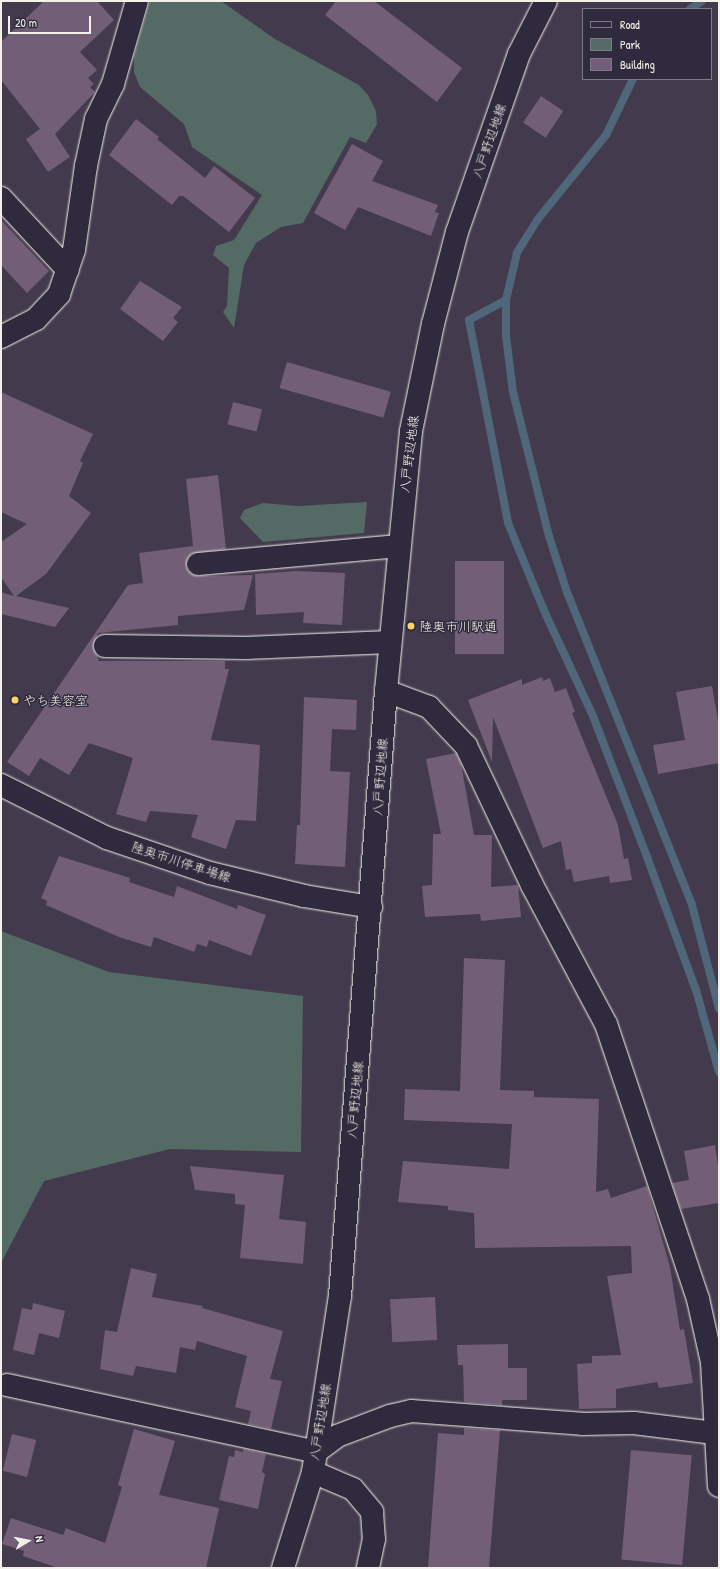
<!DOCTYPE html>
<html>
<head>
<meta charset="utf-8">
<style>
  body { margin:0 }
  #map { position:relative; width:720px; height:1569px; overflow:hidden; background:#433a4e; font-family:"Patrick Hand","Klee One",sans-serif }
  div>[style] { position:absolute }
  .green>* { inset:0; background:#546a65 }
  .stream>* { height:8px; margin:-4px; padding:0 4px; transform-origin:4px; border-radius:4px; background:#50677b }
  .building>* { inset:0; background:#735e77; transform-origin:0 0 }
  .roads { filter:drop-shadow(0 0 1px #f4f1e8) drop-shadow(0 0 1px #f4f1e8) }
  .minor>* { height:22px; margin:-11px; padding:0 11px; transform-origin:11px; border-radius:11px; background:#2f2a3d }
  .secondary>* { height:22px; margin:-11px; padding:0 11px; transform-origin:11px; border-radius:11px; background:#2f2a3d }
  .primary>* { height:22px; margin:-11px; padding:0 11px; transform-origin:11px; border-radius:11px; background:#2f2a3d }
  .dots>* { width:11px; height:11px; translate:-50% -50%; box-sizing:border-box; border:2px solid #2f2a3d; border-radius:50% }
  span { translate:-50% -50%; white-space:nowrap; text-align:center; line-height:1.15; -webkit-text-stroke:3px #2f2a3d; paint-order:stroke }
  .street-label { font-size:13px; color:#f4f1e8 }
  .poi-label { font-size:13px; color:#f4f1e8 }
  .left { translate:0 -50%; text-align:left }
  .frame { position:absolute; inset:0; border:2px solid #f4f1e8; pointer-events:none }
  .legend { position:absolute; left:582px; top:8px; width:130px; height:72px; box-sizing:border-box; background:#2f2a3d; border:1px solid #7e7a81; margin:0; padding:5px 7px; list-style:none; font-size:12px; color:#f4f1e8 }
  .legend li { display:flex; align-items:center; gap:8px; height:20px }
  .legend b { width:20px; border:1px solid #7e7a81 }
  .north { position:absolute; left:8px; top:1521px; width:40px; height:40px; -webkit-text-stroke:3px #2f2a3d; paint-order:stroke; rotate:80deg; font-size:11px; font-weight:700; line-height:16px; text-align:center; color:#f4f1e8 }
  .north::after { content:''; display:block; margin:auto; width:14px; height:18px; background:#f4f1e8; clip-path:polygon(50% 0,100% 100%,50% 72%,0 100%) }
  .scale { position:absolute; left:8px; top:16px; width:83px; height:18px; box-sizing:border-box; border:2px solid #f4f1e8; border-top:0; padding-left:5px; font-size:12px; line-height:14px; white-space:nowrap; color:#f4f1e8; -webkit-text-stroke:3px #2f2a3d; paint-order:stroke }
</style>
</head>
<body>
<div id="map">
  <div class="green">
    <i style="clip-path:polygon(150px 1px,221px 1px,275px 39px,359px 85px,368px 95px,376px 111px,377px 124px,366px 143px,350px 137px,303px 223px,281px 227px,256px 243px,244px 265px,234px 328px,223px 312px,227px 306px,229px 268px,213px 255px,216px 246px,234px 240px,262px 195px,192px 147px,184px 124px,140px 87px,134px 72px,134px 56px)"></i>
    <i style="clip-path:polygon(367px 502px,364px 533px,263px 542px,240px 518px,244px 510px,263px 503px,298px 506px)"></i>
    <i style="clip-path:polygon(1px 931px,109px 972px,303px 996px,301px 1152px,170px 1149px,44px 1181px,1px 1263px)"></i>
  </div>
  <div class="stream">
    <i style="left:690px;top:9px;width:14px;rotate:-34deg"></i>
    <i style="left:633px;top:79px;width:62px;rotate:115.7deg"></i>
    <i style="left:606px;top:135px;width:108px;rotate:129deg"></i>
    <i style="left:538px;top:219px;width:40px;rotate:122deg"></i>
    <i style="left:517px;top:253px;width:48px;rotate:103.2deg"></i>
    <i style="left:506px;top:300px;width:42px;rotate:151.6deg"></i>
    <i style="left:469px;top:320px;width:207px;rotate:79.1deg"></i>
    <i style="left:508px;top:523px;width:100px;rotate:67.6deg"></i>
    <i style="left:546px;top:615px;width:111px;rotate:65deg"></i>
    <i style="left:593px;top:716px;width:151px;rotate:69deg"></i>
    <i style="left:647px;top:857px;width:142px;rotate:69.8deg"></i>
    <i style="left:696px;top:990px;width:85px;rotate:74.3deg"></i>
    <i style="left:506px;top:300px;width:36px;rotate:90deg"></i>
    <i style="left:506px;top:336px;width:56px;rotate:82.9deg"></i>
    <i style="left:513px;top:392px;width:148px;rotate:76deg"></i>
    <i style="left:549px;top:536px;width:59px;rotate:72.2deg"></i>
    <i style="left:567px;top:592px;width:337px;rotate:68.2deg"></i>
    <i style="left:692px;top:905px;width:107px;rotate:75.4deg"></i>
  </div>
  <div class="building">
    <i style="clip-path:polygon(44px 1px,97px 1px,114px 20px,80px 52px,97px 70px,88px 78px,94px 84px,90px 87px,95px 92px,55px 134px,70px 157px,48px 172px,26px 139px,40px 129px,1px 80px,1px 42px)"></i>
    <i style="clip-path:polygon(336px 1px,374px 1px,462px 68px,437px 102px,325px 15px)"></i>
    <i style="left:541px;top:96px;width:27px;height:32px;rotate:34deg"></i>
    <i style="clip-path:polygon(136px 119px,159px 137px,157px 139px,205px 178px,214px 166px,255px 198px,229px 232px,183px 196px,179px 196px,172px 205px,109px 155px)"></i>
    <i style="clip-path:polygon(352px 144px,383px 161px,372px 181px,438px 205px,435px 212px,439px 213px,431px 236px,358px 207px,345px 230px,314px 213px)"></i>
    <i style="clip-path:polygon(1px 220px,49px 271px,27px 293px,1px 265px)"></i>
    <i style="clip-path:polygon(140px 281px,182px 307px,173px 318px,178px 322px,163px 341px,120px 309px)"></i>
    <i style="left:287px;top:362px;width:108px;height:27px;rotate:16deg"></i>
    <i style="clip-path:polygon(1px 392px,93px 434px,80px 461px,83px 463px,69px 496px,91px 513px,46px 574px,16px 596px,69px 608px,55px 627px,1px 614px,1px 592px,14px 596px,1px 577px,1px 542px,27px 524px,1px 512px)"></i>
    <i style="left:233px;top:402px;width:30px;height:23px;rotate:14deg"></i>
    <i style="clip-path:polygon(218px 475px,226px 549px,191px 554px,186px 566px,188px 571px,199px 576px,253px 575px,244px 610px,178px 616px,178px 625px,98px 633px,93px 646px,99px 661px,225px 661px,225px 669px,229px 669px,211px 740px,260px 745px,256px 821px,236px 820px,226px 849px,191px 837px,198px 815px,150px 811px,146px 822px,116px 814px,133px 758px,89px 743px,69px 775px,40px 758px,29px 776px,7px 762px,128px 585px,143px 583px,139px 553px,193px 546px,186px 479px)"></i>
    <i style="left:455px;top:561px;width:49px;height:93px"></i>
    <i style="clip-path:polygon(296px 571px,345px 573px,342px 625px,303px 623px,304px 612px,256px 615px,255px 574px)"></i>
    <i style="clip-path:polygon(542px 677px,543px 681px,550px 678px,555px 692px,566px 688px,575px 712px,572px 713px,618px 825px,624px 859px,628px 858px,632px 880px,610px 883px,609px 876px,574px 882px,571px 869px,566px 870px,561px 841px,543px 848px,493px 717px,492px 762px,468px 700px,522px 679px,522px 685px)"></i>
    <i style="clip-path:polygon(712px 686px,719px 726px,719px 763px,658px 774px,653px 745px,685px 740px,676px 692px)"></i>
    <i style="clip-path:polygon(304px 697px,357px 700px,356px 730px,332px 729px,330px 771px,350px 772px,345px 867px,295px 864px,297px 825px,300px 825px)"></i>
    <i style="clip-path:polygon(456px 753px,461px 764px,474px 835px,492px 835px,491px 887px,518px 885px,521px 917px,481px 921px,480px 914px,425px 917px,422px 886px,432px 885px,433px 834px,441px 834px,426px 759px)"></i>
    <i style="clip-path:polygon(59px 856px,130px 878px,129px 882px,174px 897px,177px 886px,237px 909px,238px 905px,266px 915px,251px 956px,209px 940px,207px 947px,197px 944px,194px 952px,154px 937px,151px 947px,119px 937px,46px 905px,47px 901px,41px 898px)"></i>
    <i style="clip-path:polygon(464px 958px,505px 960px,500px 1090px,534px 1091px,534px 1097px,599px 1099px,596px 1192px,608px 1189px,611px 1198px,647px 1186px,670px 1267px,680px 1330px,684px 1329px,693px 1383px,659px 1388px,657px 1382px,616px 1389px,616px 1408px,579px 1409px,577px 1364px,592px 1363px,592px 1356px,621px 1355px,607px 1276px,632px 1273px,631px 1246px,475px 1248px,474px 1213px,448px 1210px,448px 1206px,398px 1202px,403px 1161px,509px 1169px,512px 1124px,404px 1120px,405px 1089px,460px 1091px)"></i>
    <i style="clip-path:polygon(715px 1145px,719px 1172px,719px 1203px,681px 1209px,672px 1183px,689px 1180px,684px 1151px)"></i>
    <i style="clip-path:polygon(190px 1166px,284px 1175px,279px 1219px,306px 1222px,303px 1264px,240px 1258px,245px 1205px,235px 1204px,235px 1194px,195px 1190px)"></i>
    <i style="clip-path:polygon(131px 1268px,157px 1274px,152px 1297px,203px 1306px,202px 1308px,283px 1331px,270px 1379px,282px 1381px,271px 1429px,248px 1424px,251px 1411px,235px 1407px,247px 1356px,197px 1341px,195px 1350px,180px 1347px,176px 1373px,136px 1366px,133px 1376px,100px 1369px,105px 1330px,117px 1332px)"></i>
    <i style="left:435px;top:1297px;width:43px;height:45px;rotate:87deg"></i>
    <i style="clip-path:polygon(33px 1303px,65px 1311px,59px 1338px,39px 1333px,34px 1355px,13px 1350px,22px 1308px,32px 1310px)"></i>
    <i style="clip-path:polygon(508px 1344px,508px 1368px,527px 1368px,527px 1400px,502px 1400px,502px 1405px,464px 1402px,463px 1365px,458px 1365px,457px 1345px)"></i>
    <i style="clip-path:polygon(464px 1428px,500px 1430px,489px 1568px,428px 1568px,438px 1433px,464px 1435px)"></i>
    <i style="clip-path:polygon(134px 1429px,175px 1441px,159px 1495px,219px 1508px,206px 1568px,58px 1568px,23px 1556px,24px 1551px,2px 1544px,11px 1518px,63px 1535px,66px 1528px,105px 1543px,122px 1487px,118px 1485px)"></i>
    <i style="left:12px;top:1434px;width:25px;height:38px;rotate:14deg"></i>
    <i style="clip-path:polygon(243px 1449px,266px 1454px,262px 1472px,265px 1474px,258px 1509px,219px 1500px,229px 1456px,234px 1457px,235px 1450px,243px 1452px)"></i>
    <i style="left:631px;top:1450px;width:61px;height:110px;rotate:5deg"></i>
  </div>
  <div class="roads">
    <div class="minor">
      <i style="left:1px;top:198px;width:98px;rotate:47.1deg"></i>
      <i style="left:1px;top:337px;width:39px;rotate:-27deg"></i>
      <i style="left:36px;top:319px;width:34px;rotate:-47deg"></i>
      <i style="left:59px;top:294px;width:46px;rotate:-71.2deg"></i>
      <i style="left:74px;top:250px;width:85px;rotate:-81.9deg"></i>
      <i style="left:86px;top:166px;width:48px;rotate:-78deg"></i>
      <i style="left:96px;top:119px;width:39px;rotate:-64deg"></i>
      <i style="left:113px;top:84px;width:86px;rotate:-73.9deg"></i>
      <i style="left:198px;top:564px;width:202px;rotate:-5.1deg"></i>
      <i style="left:105px;top:646px;width:141px;rotate:0.8deg"></i>
      <i style="left:246px;top:648px;width:144px;rotate:-2.4deg"></i>
      <i style="left:386px;top:691px;width:46px;rotate:20.4deg"></i>
      <i style="left:429px;top:707px;width:54px;rotate:46.5deg"></i>
      <i style="left:466px;top:746px;width:154px;rotate:64.6deg"></i>
      <i style="left:532px;top:885px;width:157px;rotate:62deg"></i>
      <i style="left:606px;top:1024px;width:290px;rotate:71.5deg"></i>
      <i style="left:698px;top:1299px;width:65px;rotate:77.5deg"></i>
      <i style="left:712px;top:1362px;width:124px;rotate:86.8deg"></i>
      <i style="left:7px;top:1385px;width:316px;rotate:12.2deg"></i>
      <i style="left:316px;top:1452px;width:26px;rotate:-37deg"></i>
      <i style="left:337px;top:1436px;width:57px;rotate:-20.7deg"></i>
      <i style="left:390px;top:1416px;width:22px;rotate:-13deg"></i>
      <i style="left:411px;top:1411px;width:171px;rotate:4.3deg"></i>
      <i style="left:582px;top:1424px;width:52px;rotate:-1.1deg"></i>
      <i style="left:634px;top:1423px;width:81px;rotate:7.1deg"></i>
      <i style="left:313px;top:1472px;width:43px;rotate:23deg"></i>
      <i style="left:353px;top:1489px;width:30px;rotate:50deg"></i>
      <i style="left:372px;top:1512px;width:27px;rotate:86deg"></i>
      <i style="left:374px;top:1539px;width:30px;rotate:102deg"></i>
    </div>
    <div class="secondary">
      <i style="left:1px;top:785px;width:119px;rotate:26.6deg"></i>
      <i style="left:107px;top:838px;width:109px;rotate:18.8deg"></i>
      <i style="left:210px;top:873px;width:97px;rotate:13.7deg"></i>
      <i style="left:304px;top:896px;width:68px;rotate:9.3deg"></i>
    </div>
    <div class="primary">
      <i style="left:283px;top:1568px;width:101px;rotate:-72.6deg"></i>
      <i style="left:313px;top:1472px;width:178px;rotate:-81.3deg"></i>
      <i style="left:340px;top:1296px;width:607px;rotate:-85.65deg"></i>
      <i style="left:386px;top:691px;width:261px;rotate:-84.5deg"></i>
      <i style="left:411px;top:431px;width:109px;rotate:-78.4deg"></i>
      <i style="left:433px;top:324px;width:95px;rotate:-75.4deg"></i>
      <i style="left:457px;top:232px;width:188px;rotate:-70.8deg"></i>
      <i style="left:519px;top:54px;width:59px;rotate:-63deg"></i>
    </div>
  </div>
  <div class="dots">
    <i style="left:411px;top:626px;background:#ffd166"></i>
    <i style="left:15px;top:700px;background:#ffd166"></i>
  </div>
  <div class="street-label">
    <span style="left:489px;top:141px;rotate:-71deg">八戸野辺地線</span>
    <span style="left:409px;top:454px;rotate:-83deg">八戸野辺地線</span>
    <span style="left:380px;top:777px;rotate:-86deg">八戸野辺地線</span>
    <span style="left:181px;top:862px;rotate:18deg">陸奥市川停車場線</span>
    <span style="left:355px;top:1100px;rotate:-85deg">八戸野辺地線</span>
    <span style="left:320px;top:1422px;rotate:-81deg">八戸野辺地線</span>
  </div>
  <div class="poi-label">
    <span class="left" style="left:419px;top:626px">陸奥市川駅通</span>
    <span class="left" style="left:23px;top:700px">やち美容室</span>
  </div>
  <div class="frame"></div>
  <ul class="legend">
  <li><b style="height:5px;background:#2f2a3d"></b>Road</li>
  <li><b style="height:11px;background:#546a65"></b>Park</li>
  <li><b style="height:11px;background:#735e77"></b>Building</li>
  </ul>
  <div class="north">N</div>
  <div class="scale">20 m</div>
</div>
</body>
</html>
